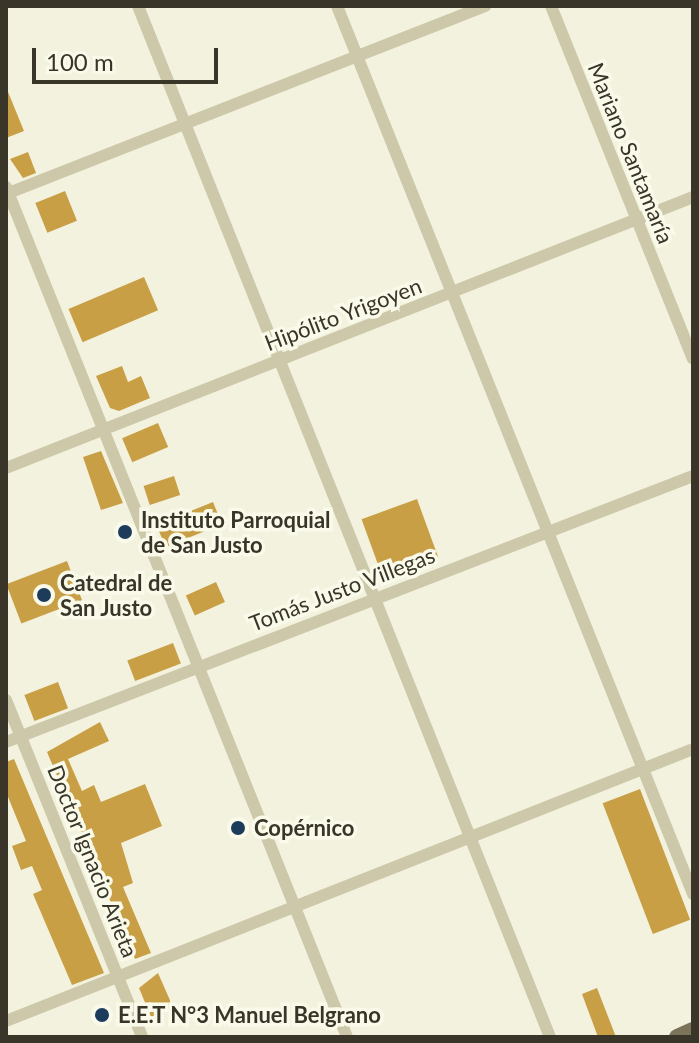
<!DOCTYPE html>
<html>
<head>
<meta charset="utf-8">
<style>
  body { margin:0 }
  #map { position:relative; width:699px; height:1043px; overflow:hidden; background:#f3f2de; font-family:Lato,sans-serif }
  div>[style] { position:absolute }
  .building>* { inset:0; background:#c99f46; transform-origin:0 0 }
  .minor>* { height:12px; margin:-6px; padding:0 6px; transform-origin:6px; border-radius:6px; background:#ccc8a9 }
  .major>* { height:16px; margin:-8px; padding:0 8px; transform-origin:8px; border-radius:8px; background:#7b735a }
  .dots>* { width:22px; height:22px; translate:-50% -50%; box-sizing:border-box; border:4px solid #fafaea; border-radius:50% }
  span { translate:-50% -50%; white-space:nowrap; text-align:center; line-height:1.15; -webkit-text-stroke:7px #fafaea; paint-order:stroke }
  .street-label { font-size:22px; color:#393529 }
  .poi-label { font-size:22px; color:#393529; font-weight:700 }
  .left { translate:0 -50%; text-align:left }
  .frame { position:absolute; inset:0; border:8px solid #393529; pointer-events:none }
  .scale { position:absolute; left:32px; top:48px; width:186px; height:36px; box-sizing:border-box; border:4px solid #393529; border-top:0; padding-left:10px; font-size:24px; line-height:28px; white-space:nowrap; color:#393529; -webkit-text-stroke:6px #fafaea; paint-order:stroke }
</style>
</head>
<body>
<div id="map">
  <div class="building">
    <i style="clip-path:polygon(6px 87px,24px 131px,6px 138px)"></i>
    <i style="clip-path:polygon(28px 152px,36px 173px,23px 178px,10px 159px)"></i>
    <i style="left:65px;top:191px;width:32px;height:32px;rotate:68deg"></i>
    <i style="left:144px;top:277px;width:36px;height:82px;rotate:67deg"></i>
    <i style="clip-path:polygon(122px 366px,128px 382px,141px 376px,150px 398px,119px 411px,110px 408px,96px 376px)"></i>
    <i style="left:158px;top:423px;width:26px;height:39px;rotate:67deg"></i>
    <i style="clip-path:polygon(101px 451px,123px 503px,101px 510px,83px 457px)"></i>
    <i style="left:174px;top:476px;width:20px;height:32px;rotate:72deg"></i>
    <i style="left:417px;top:499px;width:62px;height:59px;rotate:70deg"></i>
    <i style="left:213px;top:502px;width:24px;height:61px;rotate:68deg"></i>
    <i style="left:67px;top:561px;width:42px;height:65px;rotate:69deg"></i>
    <i style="left:216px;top:582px;width:22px;height:33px;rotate:66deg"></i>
    <i style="left:173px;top:643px;width:22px;height:49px;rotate:69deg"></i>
    <i style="left:58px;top:682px;width:28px;height:36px;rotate:69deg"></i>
    <i style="clip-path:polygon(100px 722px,109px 741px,68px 759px,82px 791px,94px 785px,101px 802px,145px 784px,162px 826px,121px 843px,133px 883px,123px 887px,151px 953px,135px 959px,47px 752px)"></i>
    <i style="clip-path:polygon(14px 759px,104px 973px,72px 985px,33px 894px,42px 890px,32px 866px,21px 870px,12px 846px,26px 841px,6px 792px,6px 762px)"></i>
    <i style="left:640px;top:789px;width:140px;height:40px;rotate:69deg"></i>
    <i style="clip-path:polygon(158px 973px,173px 1007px,151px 1017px,139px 988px)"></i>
    <i style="clip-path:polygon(597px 988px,616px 1037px,598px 1037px,582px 994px)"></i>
  </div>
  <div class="minor">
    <i style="left:138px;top:6px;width:1110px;rotate:68.22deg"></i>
    <i style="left:337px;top:6px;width:957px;rotate:68.15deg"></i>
    <i style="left:551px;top:6px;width:380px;rotate:68.1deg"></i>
    <i style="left:6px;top:187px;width:916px;rotate:68.14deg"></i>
    <i style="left:6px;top:194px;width:515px;rotate:-21.43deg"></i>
    <i style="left:6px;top:468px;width:739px;rotate:-21.53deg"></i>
    <i style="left:6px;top:700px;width:363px;rotate:68deg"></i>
    <i style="left:6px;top:742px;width:737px;rotate:-21.17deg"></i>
    <i style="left:6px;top:1021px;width:739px;rotate:-21.6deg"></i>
  </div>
  <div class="major">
    <i style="left:677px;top:1037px;width:17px;rotate:-24deg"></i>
  </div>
  <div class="dots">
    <i style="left:125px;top:532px;background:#1d3c5c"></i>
    <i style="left:44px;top:595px;background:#1d3c5c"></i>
    <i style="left:238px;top:828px;background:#1d3c5c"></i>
    <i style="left:102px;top:1015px;background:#1d3c5c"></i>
  </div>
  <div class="street-label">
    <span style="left:631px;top:153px;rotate:68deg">Mariano Santamaría</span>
    <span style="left:343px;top:314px;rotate:-21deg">Hipólito Yrigoyen</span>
    <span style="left:342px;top:589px;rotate:-21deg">Tomás Justo Villegas</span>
    <span style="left:93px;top:861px;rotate:68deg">Doctor Ignacio Arieta</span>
  </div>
  <div class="poi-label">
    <span class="left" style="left:141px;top:532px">Instituto Parroquial<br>de San Justo</span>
    <span class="left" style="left:60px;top:595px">Catedral de<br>San Justo</span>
    <span class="left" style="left:254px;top:828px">Copérnico</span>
    <span class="left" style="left:118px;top:1015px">E.E.T N°3 Manuel Belgrano</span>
  </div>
  <div class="frame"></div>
  <div class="scale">100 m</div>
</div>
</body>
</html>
